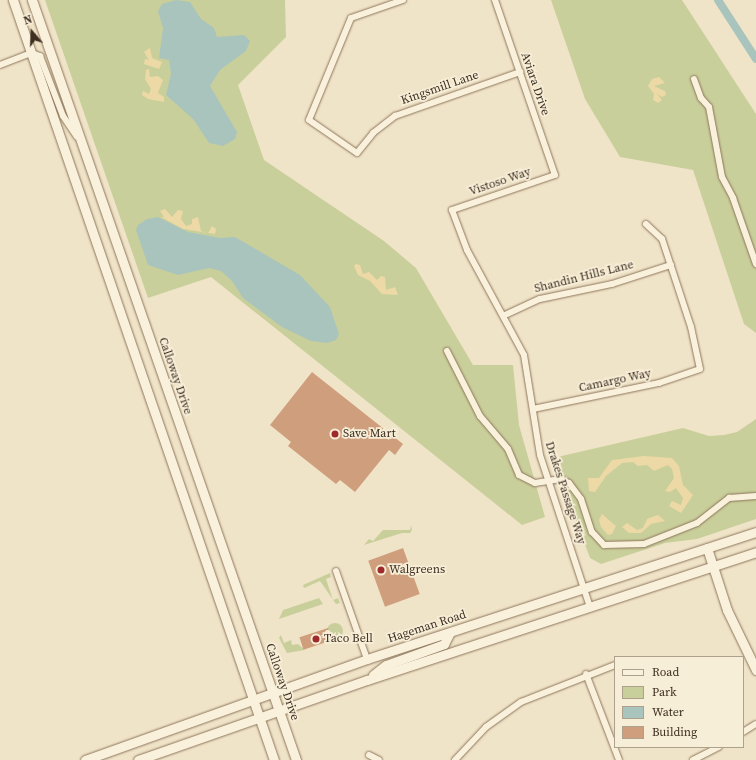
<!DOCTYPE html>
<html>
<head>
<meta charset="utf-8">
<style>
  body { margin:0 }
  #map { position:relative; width:756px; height:760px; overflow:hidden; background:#f0e4c8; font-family:"Source Serif 4",serif }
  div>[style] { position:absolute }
  .green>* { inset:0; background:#c9cf9b }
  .round { border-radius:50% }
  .sand>* { inset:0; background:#ecd9a5 }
  .water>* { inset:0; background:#a9c4bc }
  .canal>* { height:8px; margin:-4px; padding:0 4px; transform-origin:4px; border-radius:4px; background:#a9c4bc }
  .building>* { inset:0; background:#cf9f7d; transform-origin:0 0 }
  .roads { filter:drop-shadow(0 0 1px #8d765c) drop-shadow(0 0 1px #8d765c) }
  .street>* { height:6px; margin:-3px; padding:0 3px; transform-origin:3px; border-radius:3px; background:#faf1dc }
  .secondary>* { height:9px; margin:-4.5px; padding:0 4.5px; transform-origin:4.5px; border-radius:4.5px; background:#faf1dc }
  .dots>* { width:11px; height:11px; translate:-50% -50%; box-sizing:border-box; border:2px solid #f7eed8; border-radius:50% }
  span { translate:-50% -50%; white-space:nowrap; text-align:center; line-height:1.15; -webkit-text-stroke:3.5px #f7eed8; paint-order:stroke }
  .street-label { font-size:12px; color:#3d2e20 }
  .poi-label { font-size:12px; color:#3d2e20 }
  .left { translate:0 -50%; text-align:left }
  .legend { position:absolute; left:614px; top:656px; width:130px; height:92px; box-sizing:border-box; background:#f7eed8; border:1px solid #ada18e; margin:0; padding:5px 7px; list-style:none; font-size:12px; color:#3d2e20 }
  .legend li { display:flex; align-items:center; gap:8px; height:20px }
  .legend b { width:20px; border:1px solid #ada18e }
  .north { position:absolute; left:12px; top:12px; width:40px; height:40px; -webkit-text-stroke:3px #f7eed8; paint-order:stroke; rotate:341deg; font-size:11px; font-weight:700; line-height:16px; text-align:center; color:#3d2e20 }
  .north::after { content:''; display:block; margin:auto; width:14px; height:18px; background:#3d2e20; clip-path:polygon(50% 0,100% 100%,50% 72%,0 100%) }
</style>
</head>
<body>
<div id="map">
  <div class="green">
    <i style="clip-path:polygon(45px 0,285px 0,286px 37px,238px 85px,264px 160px,384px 241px,416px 268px,473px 365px,513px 365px,519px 425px,545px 517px,522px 525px,211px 277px,148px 298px)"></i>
    <i style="clip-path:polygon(551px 0,682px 0,756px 114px,756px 333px,744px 324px,693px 170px,620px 157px,585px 99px)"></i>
    <i style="clip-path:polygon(756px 419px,756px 519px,697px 539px,665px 543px,601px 564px,590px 558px,553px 458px,683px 428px,709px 436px,724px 435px,737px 432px)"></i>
    <i style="clip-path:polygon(411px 525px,412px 530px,410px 533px,402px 533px,364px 545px,369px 539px,373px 541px,383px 530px,410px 530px)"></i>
    <i style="clip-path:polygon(330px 573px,331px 577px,326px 579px,333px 600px,338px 598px,340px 603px,336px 604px,320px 581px,304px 588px,303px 585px)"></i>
    <i style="clip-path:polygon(319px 598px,323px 604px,279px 619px,283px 610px)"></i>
    <i class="round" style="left:327px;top:623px;width:16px;height:16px"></i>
    <i style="clip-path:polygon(281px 635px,284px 643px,291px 640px,292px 645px,298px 644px,305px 650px,287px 653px,279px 638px)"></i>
  </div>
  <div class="sand">
    <i style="clip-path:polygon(150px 48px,152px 58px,162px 62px,159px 69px,144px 64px,145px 59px,149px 60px,144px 52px)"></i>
    <i style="clip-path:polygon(149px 69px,150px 77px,158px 76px,163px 80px,158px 93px,164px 97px,164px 102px,148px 99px,142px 95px,143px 91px,149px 94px,151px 89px,145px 79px,146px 70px)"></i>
    <i style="clip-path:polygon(659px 77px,665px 83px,654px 86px,665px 91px,666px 95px,662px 97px,657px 94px,662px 100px,658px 103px,653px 100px,654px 94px,648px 86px,652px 79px)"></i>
    <i style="clip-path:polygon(165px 209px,172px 217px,178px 210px,183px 211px,181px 219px,186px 226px,192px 224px,192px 219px,198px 217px,201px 231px,208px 233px,212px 226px,216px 229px,215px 234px,183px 229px,161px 217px,164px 217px,160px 211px)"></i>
    <i style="clip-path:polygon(356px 264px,360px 265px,363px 274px,369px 272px,377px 280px,381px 276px,385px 277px,386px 290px,395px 287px,398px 295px,382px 294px,370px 281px,358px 275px,354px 266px)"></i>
    <i style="clip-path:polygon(644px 456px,672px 458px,679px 466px,683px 485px,693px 495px,681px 513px,669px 506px,672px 501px,681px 505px,683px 498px,676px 488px,670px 492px,665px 491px,674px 478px,672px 469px,668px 465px,654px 471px,647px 465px,638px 466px,633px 462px,622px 463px,606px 476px,595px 492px,589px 491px,588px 478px,599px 478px,612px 460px)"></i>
    <i style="clip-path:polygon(602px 514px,616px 526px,612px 534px,608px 535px,601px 527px,599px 520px)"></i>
    <i style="clip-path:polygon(658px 515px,665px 521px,651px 524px,641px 533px,629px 533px,622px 527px,627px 523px,637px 530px,643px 528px,647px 519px)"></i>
  </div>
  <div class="water">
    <i style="clip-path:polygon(176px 0,190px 2px,201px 19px,214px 28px,217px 37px,244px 35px,250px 41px,246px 51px,220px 70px,210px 86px,237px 132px,235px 139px,223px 146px,209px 143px,193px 119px,166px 95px,171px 74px,169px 60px,159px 58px,163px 28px,158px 11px,162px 4px)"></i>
    <i style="clip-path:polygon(158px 217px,188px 232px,220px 238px,235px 237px,300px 275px,330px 307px,339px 334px,336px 340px,327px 343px,311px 341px,282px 327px,243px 298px,232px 281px,221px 271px,209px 268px,178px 275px,148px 265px,136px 230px,138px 225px,147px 219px)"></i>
  </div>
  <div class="canal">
    <i style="left:718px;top:0;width:70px;rotate:57.2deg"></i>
  </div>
  <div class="building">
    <i style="clip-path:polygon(312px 372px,403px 444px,395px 455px,389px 450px,355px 492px,340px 480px,336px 484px,288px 446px,291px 442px,270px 425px)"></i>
    <i style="left:403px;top:548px;width:49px;height:37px;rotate:70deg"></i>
    <i style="left:328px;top:628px;width:13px;height:30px;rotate:72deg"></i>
  </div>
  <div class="roads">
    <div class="street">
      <i style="left:403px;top:0;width:55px;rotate:160.9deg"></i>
      <i style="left:351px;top:18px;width:110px;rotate:112.4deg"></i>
      <i style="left:309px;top:120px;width:58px;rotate:34.5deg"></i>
      <i style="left:357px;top:153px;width:26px;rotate:-51deg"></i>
      <i style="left:373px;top:133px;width:28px;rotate:-38deg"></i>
      <i style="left:395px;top:116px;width:133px;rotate:-19.4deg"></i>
      <i style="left:495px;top:0;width:185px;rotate:71.1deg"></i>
      <i style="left:555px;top:175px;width:109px;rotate:161.2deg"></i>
      <i style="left:452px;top:210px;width:43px;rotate:69.4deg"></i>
      <i style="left:467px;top:250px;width:119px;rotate:61.5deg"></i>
      <i style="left:524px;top:355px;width:101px;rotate:80.9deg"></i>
      <i style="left:540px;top:455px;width:160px;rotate:71.8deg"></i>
      <i style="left:0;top:65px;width:34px;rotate:-21deg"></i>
      <i style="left:32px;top:53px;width:9px;rotate:21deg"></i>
      <i style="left:40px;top:56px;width:64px;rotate:69deg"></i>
      <i style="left:63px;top:116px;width:25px;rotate:56deg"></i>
      <i style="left:694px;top:79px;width:20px;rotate:70deg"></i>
      <i style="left:701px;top:98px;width:12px;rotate:48deg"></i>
      <i style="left:709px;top:107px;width:71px;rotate:79.5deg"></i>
      <i style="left:722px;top:177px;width:24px;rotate:62deg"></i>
      <i style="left:733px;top:198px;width:70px;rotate:70.8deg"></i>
      <i style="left:505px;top:315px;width:38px;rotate:-25deg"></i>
      <i style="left:540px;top:299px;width:74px;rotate:-11.8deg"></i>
      <i style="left:612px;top:284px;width:62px;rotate:-17.9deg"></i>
      <i style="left:447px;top:351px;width:73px;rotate:63.1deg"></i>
      <i style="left:480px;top:416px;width:43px;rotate:49.7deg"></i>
      <i style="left:508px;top:449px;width:28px;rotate:67deg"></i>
      <i style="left:519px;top:475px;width:18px;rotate:27deg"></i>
      <i style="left:535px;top:483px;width:26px;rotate:-9deg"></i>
      <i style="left:561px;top:479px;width:9px;rotate:27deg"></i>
      <i style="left:569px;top:483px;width:20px;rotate:53deg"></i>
      <i style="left:581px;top:499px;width:35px;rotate:72deg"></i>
      <i style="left:592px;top:532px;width:18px;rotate:47deg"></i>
      <i style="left:604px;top:545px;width:40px;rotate:-1.4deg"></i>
      <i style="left:644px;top:544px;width:57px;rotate:-21.6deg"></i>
      <i style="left:697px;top:523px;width:41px;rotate:-38deg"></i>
      <i style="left:729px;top:498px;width:27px;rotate:-4deg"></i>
      <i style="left:533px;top:409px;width:129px;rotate:-11.7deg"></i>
      <i style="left:659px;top:383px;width:43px;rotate:-18.9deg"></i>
      <i style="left:700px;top:369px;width:43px;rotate:-102.1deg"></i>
      <i style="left:691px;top:327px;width:93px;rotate:-108.2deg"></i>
      <i style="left:662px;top:239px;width:22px;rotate:-137deg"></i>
      <i style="left:336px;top:571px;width:93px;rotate:70.6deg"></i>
      <i style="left:586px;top:674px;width:92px;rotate:69deg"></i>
      <i style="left:743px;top:732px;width:15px;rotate:-32deg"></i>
      <i style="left:369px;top:755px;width:11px;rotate:27deg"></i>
      <i style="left:455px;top:760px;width:45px;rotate:-46.8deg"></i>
      <i style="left:486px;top:727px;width:43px;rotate:-35.5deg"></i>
      <i style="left:521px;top:702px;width:101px;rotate:-21.5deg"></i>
      <i style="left:693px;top:760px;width:29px;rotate:-27deg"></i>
    </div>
    <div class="secondary">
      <i style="left:13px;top:0;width:804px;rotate:71.05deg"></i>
      <i style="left:32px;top:0;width:805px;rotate:70.84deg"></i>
      <i style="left:707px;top:548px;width:65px;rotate:72.1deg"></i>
      <i style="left:727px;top:610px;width:67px;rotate:64.2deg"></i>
      <i style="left:373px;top:675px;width:16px;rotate:-38deg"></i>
      <i style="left:386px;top:665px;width:62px;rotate:-19.9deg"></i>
      <i style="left:444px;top:644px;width:13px;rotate:-63deg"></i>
      <i style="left:85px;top:760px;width:300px;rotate:-19.7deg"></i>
      <i style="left:367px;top:659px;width:409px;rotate:-18.1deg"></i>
      <i style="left:138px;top:760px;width:243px;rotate:-19.3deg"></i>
      <i style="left:367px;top:680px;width:410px;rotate:-18.2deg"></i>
    </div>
  </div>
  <div class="dots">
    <i style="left:335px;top:434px;background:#9e2a2b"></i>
    <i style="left:381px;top:570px;background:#9e2a2b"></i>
    <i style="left:316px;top:639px;background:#9e2a2b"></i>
  </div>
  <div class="street-label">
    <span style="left:535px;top:84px;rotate:71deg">Aviara Drive</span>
    <span style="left:440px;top:88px;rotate:-19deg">Kingsmill Lane</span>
    <span style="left:500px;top:182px;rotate:-19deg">Vistoso Way</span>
    <span style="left:584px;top:277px;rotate:-14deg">Shandin Hills Lane</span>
    <span style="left:175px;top:376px;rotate:71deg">Calloway Drive</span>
    <span style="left:615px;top:381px;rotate:-12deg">Camargo Way</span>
    <span style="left:565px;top:493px;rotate:72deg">Drakes Passage Way</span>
    <span style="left:427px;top:627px;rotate:-18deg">Hageman Road</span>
    <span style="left:282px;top:682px;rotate:71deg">Calloway Drive</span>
  </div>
  <div class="poi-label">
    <span class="left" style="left:343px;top:434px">Save Mart</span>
    <span class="left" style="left:389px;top:570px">Walgreens</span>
    <span class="left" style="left:324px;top:639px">Taco Bell</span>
  </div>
  <ul class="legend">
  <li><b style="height:5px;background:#faf1dc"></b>Road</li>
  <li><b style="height:11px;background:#c9cf9b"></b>Park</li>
  <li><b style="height:11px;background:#a9c4bc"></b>Water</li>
  <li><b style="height:11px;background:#cf9f7d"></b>Building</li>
  </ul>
  <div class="north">N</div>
</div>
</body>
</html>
